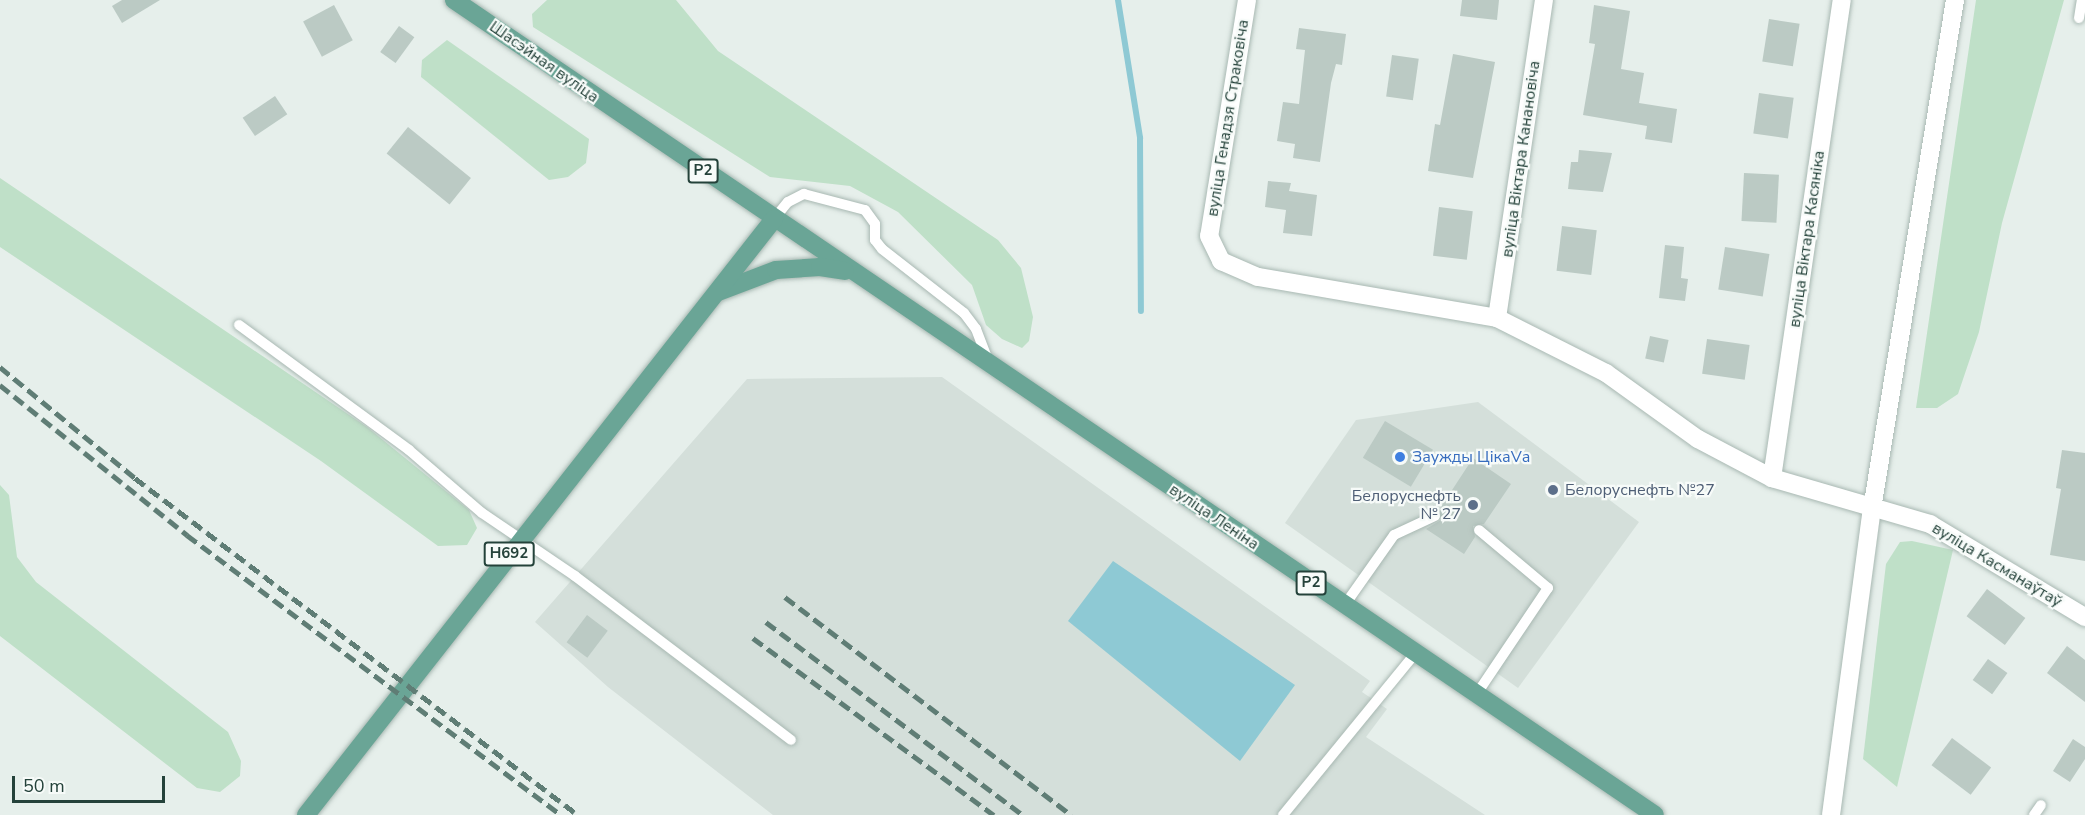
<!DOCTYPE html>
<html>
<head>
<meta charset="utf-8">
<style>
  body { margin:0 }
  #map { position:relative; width:2085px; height:815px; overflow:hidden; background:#e6efeb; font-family:"Nunito Sans",sans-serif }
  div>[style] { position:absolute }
  .built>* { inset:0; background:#d4dfda }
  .green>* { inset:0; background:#bfe0c8 }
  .water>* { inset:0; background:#8ec9d4 }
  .stream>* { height:6px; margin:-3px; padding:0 3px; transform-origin:3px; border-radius:3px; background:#8ec9d4 }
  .building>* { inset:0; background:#bbcac4; transform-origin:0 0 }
  .roads { filter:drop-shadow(0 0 2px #a8b8b2) drop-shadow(0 0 2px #a8b8b2) }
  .lane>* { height:10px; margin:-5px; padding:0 5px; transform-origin:5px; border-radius:5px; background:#fff }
  .street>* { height:18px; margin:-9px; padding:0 9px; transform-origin:9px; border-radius:9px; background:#fff }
  .secondary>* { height:18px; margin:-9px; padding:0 9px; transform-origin:9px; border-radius:9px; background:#fff }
  .primary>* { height:18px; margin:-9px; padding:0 9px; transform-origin:9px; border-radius:9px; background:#6aa596 }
  .rail>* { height:4.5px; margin-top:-2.25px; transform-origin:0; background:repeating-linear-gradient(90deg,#5f7d75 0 12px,transparent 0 18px) }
  .dots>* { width:16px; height:16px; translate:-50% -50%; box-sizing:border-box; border:3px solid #f7fbf9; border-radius:50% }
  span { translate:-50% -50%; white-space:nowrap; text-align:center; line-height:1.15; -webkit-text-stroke:4.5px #f7fbf9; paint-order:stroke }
  .shield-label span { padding:2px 4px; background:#f7fbf9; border:2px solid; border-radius:4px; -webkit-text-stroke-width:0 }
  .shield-label { font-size:15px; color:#24423a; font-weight:700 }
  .street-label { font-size:16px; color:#24423a }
  .shop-label { font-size:16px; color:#366cbe }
  .left { translate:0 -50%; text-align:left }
  .service-label { font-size:16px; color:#4e5e75 }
  .right { translate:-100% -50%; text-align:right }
  .scale { position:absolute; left:12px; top:776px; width:153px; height:27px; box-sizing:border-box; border:3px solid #24423a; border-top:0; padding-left:8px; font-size:18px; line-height:21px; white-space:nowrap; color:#24423a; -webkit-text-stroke:4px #f7fbf9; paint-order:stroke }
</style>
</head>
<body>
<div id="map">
  <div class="built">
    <i style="clip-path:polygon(942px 377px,1370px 681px,1362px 692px,1387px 709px,1366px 737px,1485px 815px,773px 815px,608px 687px,535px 622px,747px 379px)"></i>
    <i style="clip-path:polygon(1478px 402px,1639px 522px,1518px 688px,1285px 523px,1356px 420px)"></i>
  </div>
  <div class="green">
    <i style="clip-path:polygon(547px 0,676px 0,718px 51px,998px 240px,1021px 268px,1033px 317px,1029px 341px,1022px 348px,1002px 339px,986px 325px,972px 285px,898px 212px,850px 186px,770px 177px,533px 27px,532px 14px)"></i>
    <i style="clip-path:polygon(1976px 0,2064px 0,2002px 223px,1979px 332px,1958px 394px,1937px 408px,1916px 408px)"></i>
    <i style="clip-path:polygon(447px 40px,589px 139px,586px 163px,568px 177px,549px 180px,421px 77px,422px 60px)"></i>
    <i style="clip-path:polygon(0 178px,367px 427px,469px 510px,477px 528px,467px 545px,438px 546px,321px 461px,0 247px)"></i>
    <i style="clip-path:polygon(0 485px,9px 495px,17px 557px,36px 582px,228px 732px,241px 761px,240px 776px,220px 792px,197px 788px,0 636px)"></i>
    <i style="clip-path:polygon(1912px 541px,1953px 550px,1897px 787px,1863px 759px,1886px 564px,1900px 542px)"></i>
  </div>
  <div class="water">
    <i style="clip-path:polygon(1113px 561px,1295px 685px,1240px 761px,1068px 621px)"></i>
  </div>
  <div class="stream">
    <i style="left:1118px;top:0;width:140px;rotate:80.9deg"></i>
    <i style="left:1140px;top:138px;width:173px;rotate:89.7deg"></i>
  </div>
  <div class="building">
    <i style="clip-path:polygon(122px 0,160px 0,122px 23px,112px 6px)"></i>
    <i style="clip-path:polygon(1462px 0,1499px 0,1497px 20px,1460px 16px)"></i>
    <i style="left:334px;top:5px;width:40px;height:35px;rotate:62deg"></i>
    <i style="clip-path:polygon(1594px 5px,1630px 11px,1621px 69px,1644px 73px,1639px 103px,1677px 109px,1672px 143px,1645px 139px,1647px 126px,1583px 115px,1595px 44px,1589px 43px)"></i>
    <i style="left:1769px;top:19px;width:31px;height:43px;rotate:9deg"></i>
    <i style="left:399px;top:26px;width:19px;height:32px;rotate:36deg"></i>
    <i style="clip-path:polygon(1299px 28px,1346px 34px,1342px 65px,1336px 64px,1331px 83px,1320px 162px,1293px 158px,1295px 144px,1277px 141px,1283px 102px,1299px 104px,1305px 50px,1296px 49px)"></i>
    <i style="clip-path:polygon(1453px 54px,1495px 62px,1473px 178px,1428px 171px,1435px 124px,1440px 125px)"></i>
    <i style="left:1392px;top:55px;width:27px;height:42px;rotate:8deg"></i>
    <i style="left:1759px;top:93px;width:35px;height:41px;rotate:8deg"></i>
    <i style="left:275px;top:96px;width:22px;height:39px;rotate:56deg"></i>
    <i style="left:408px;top:127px;width:81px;height:34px;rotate:39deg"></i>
    <i style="clip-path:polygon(1579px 150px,1612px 153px,1603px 192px,1568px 189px,1571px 162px,1578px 162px)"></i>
    <i style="left:1744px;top:173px;width:35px;height:48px;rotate:3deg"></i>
    <i style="clip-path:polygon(1268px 181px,1291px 183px,1289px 191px,1317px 195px,1312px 236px,1283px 233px,1286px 210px,1265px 207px)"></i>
    <i style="left:1439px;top:207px;width:34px;height:49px;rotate:7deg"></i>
    <i style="left:1562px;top:226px;width:35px;height:45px;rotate:7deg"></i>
    <i style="clip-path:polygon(1665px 245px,1684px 247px,1681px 278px,1688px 279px,1685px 301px,1659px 298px)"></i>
    <i style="left:1725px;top:247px;width:45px;height:43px;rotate:9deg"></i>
    <i style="left:1650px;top:336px;width:19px;height:23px;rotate:12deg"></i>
    <i style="left:1707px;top:339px;width:43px;height:35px;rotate:8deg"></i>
    <i style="left:1385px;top:421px;width:56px;height:43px;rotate:31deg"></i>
    <i style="clip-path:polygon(2062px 450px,2085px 453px,2085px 561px,2050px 555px,2061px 489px,2056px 488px)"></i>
    <i style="clip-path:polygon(1473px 458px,1511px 484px,1484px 524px,1473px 526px,1475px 537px,1464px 554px,1426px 529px,1441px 520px,1439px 510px)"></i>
    <i style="left:1987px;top:589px;width:48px;height:34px;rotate:37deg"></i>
    <i style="left:587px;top:615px;width:26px;height:34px;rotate:37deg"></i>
    <i style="clip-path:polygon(2067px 646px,2085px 660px,2085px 702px,2047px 673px)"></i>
    <i style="left:1988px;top:659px;width:24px;height:26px;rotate:36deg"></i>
    <i style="left:1952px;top:738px;width:49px;height:34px;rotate:37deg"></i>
    <i style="clip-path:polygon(2073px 739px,2085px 747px,2085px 759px,2070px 782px,2053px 771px)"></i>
  </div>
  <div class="roads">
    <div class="lane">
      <i style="left:2079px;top:18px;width:18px;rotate:-81deg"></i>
      <i style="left:774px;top:219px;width:22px;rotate:-51deg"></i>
      <i style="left:788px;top:202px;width:18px;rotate:-27deg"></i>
      <i style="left:804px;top:194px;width:63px;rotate:14.7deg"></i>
      <i style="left:865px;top:210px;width:17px;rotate:54deg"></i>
      <i style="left:875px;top:224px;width:16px;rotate:90deg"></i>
      <i style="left:875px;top:240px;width:11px;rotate:52deg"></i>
      <i style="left:882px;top:249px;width:104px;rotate:38deg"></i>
      <i style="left:964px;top:313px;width:20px;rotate:53deg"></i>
      <i style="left:976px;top:329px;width:34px;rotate:69deg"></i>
      <i style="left:239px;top:325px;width:211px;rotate:36.3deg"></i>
      <i style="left:409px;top:450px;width:96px;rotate:40.8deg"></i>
      <i style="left:482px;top:513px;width:112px;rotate:34.1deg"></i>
      <i style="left:575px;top:576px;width:271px;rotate:37.2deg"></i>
      <i style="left:1344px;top:606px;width:87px;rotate:-54.8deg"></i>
      <i style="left:1394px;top:535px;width:45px;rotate:-24.9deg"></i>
      <i style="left:1476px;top:695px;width:129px;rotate:-56.1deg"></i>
      <i style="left:1548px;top:588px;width:90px;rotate:-140deg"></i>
      <i style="left:1283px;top:815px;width:208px;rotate:-50.7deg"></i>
      <i style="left:2034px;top:815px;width:12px;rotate:-55deg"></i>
    </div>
    <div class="street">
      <i style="left:1247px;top:0;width:239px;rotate:99.1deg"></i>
      <i style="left:1209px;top:236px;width:28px;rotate:64deg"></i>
      <i style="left:1221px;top:261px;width:40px;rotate:23.4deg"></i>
      <i style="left:1258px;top:277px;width:242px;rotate:9.7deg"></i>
      <i style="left:1497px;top:318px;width:122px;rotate:26.8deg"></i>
      <i style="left:1606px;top:373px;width:113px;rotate:35.7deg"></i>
      <i style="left:1698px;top:439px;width:84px;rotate:27.8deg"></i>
      <i style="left:1772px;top:478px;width:165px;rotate:16.2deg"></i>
      <i style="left:1930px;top:524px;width:181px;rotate:31deg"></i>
      <i style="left:1497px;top:318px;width:321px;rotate:-81.6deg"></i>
      <i style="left:1772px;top:478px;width:483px;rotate:-81.7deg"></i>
    </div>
    <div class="secondary">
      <i style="left:1831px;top:815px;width:309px;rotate:-82.4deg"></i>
      <i style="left:1872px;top:509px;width:516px;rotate:-80.74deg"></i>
    </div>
    <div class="primary">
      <i style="left:454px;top:0;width:1451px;rotate:34.16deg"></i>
      <i style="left:718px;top:292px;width:62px;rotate:-20.8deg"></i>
      <i style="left:776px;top:270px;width:44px;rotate:-3.9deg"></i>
      <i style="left:820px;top:267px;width:25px;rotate:9deg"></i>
      <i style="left:306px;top:815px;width:758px;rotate:-51.86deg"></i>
    </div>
  </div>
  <div class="rail">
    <i style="left:0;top:367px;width:175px;rotate:39.4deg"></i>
    <i style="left:135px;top:478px;width:557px;rotate:37.26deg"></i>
    <i style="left:0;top:385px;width:240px;rotate:38.7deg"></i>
    <i style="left:187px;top:535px;width:467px;rotate:36.8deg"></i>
    <i style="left:785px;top:597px;width:360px;rotate:37.3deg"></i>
    <i style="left:766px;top:622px;width:321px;rotate:36.9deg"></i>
    <i style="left:753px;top:638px;width:299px;rotate:36.3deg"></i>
  </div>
  <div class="dots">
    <i style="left:1400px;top:457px;background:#3f7fe0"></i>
    <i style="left:1553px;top:490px;background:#5c6f8a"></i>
    <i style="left:1473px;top:505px;background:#5c6f8a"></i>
  </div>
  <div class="shield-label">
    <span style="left:703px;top:171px">Р2</span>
    <span style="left:509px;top:554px">Н692</span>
    <span style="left:1311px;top:583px">Р2</span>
  </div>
  <div class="street-label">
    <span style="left:544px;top:62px;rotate:35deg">Шасэйная вуліца</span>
    <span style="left:1228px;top:118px;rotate:-81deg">вуліца Генадзя Страковіча</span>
    <span style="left:1521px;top:159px;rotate:-82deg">вуліца Віктара Канановіча</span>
    <span style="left:1807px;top:239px;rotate:-82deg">вуліца Віктара Касяніка</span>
    <span style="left:1214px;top:517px;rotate:34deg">вуліца Леніна</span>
    <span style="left:1997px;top:565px;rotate:31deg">вуліца Касманаўтаў</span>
  </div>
  <div class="shop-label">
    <span class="left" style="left:1412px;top:457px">Заужды ЦікаVа</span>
  </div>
  <div class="service-label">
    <span class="left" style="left:1565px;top:490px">Белоруснефть №27</span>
    <span class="right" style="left:1461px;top:505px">Белоруснефть<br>№ 27</span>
  </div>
  <div class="scale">50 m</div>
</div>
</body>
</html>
